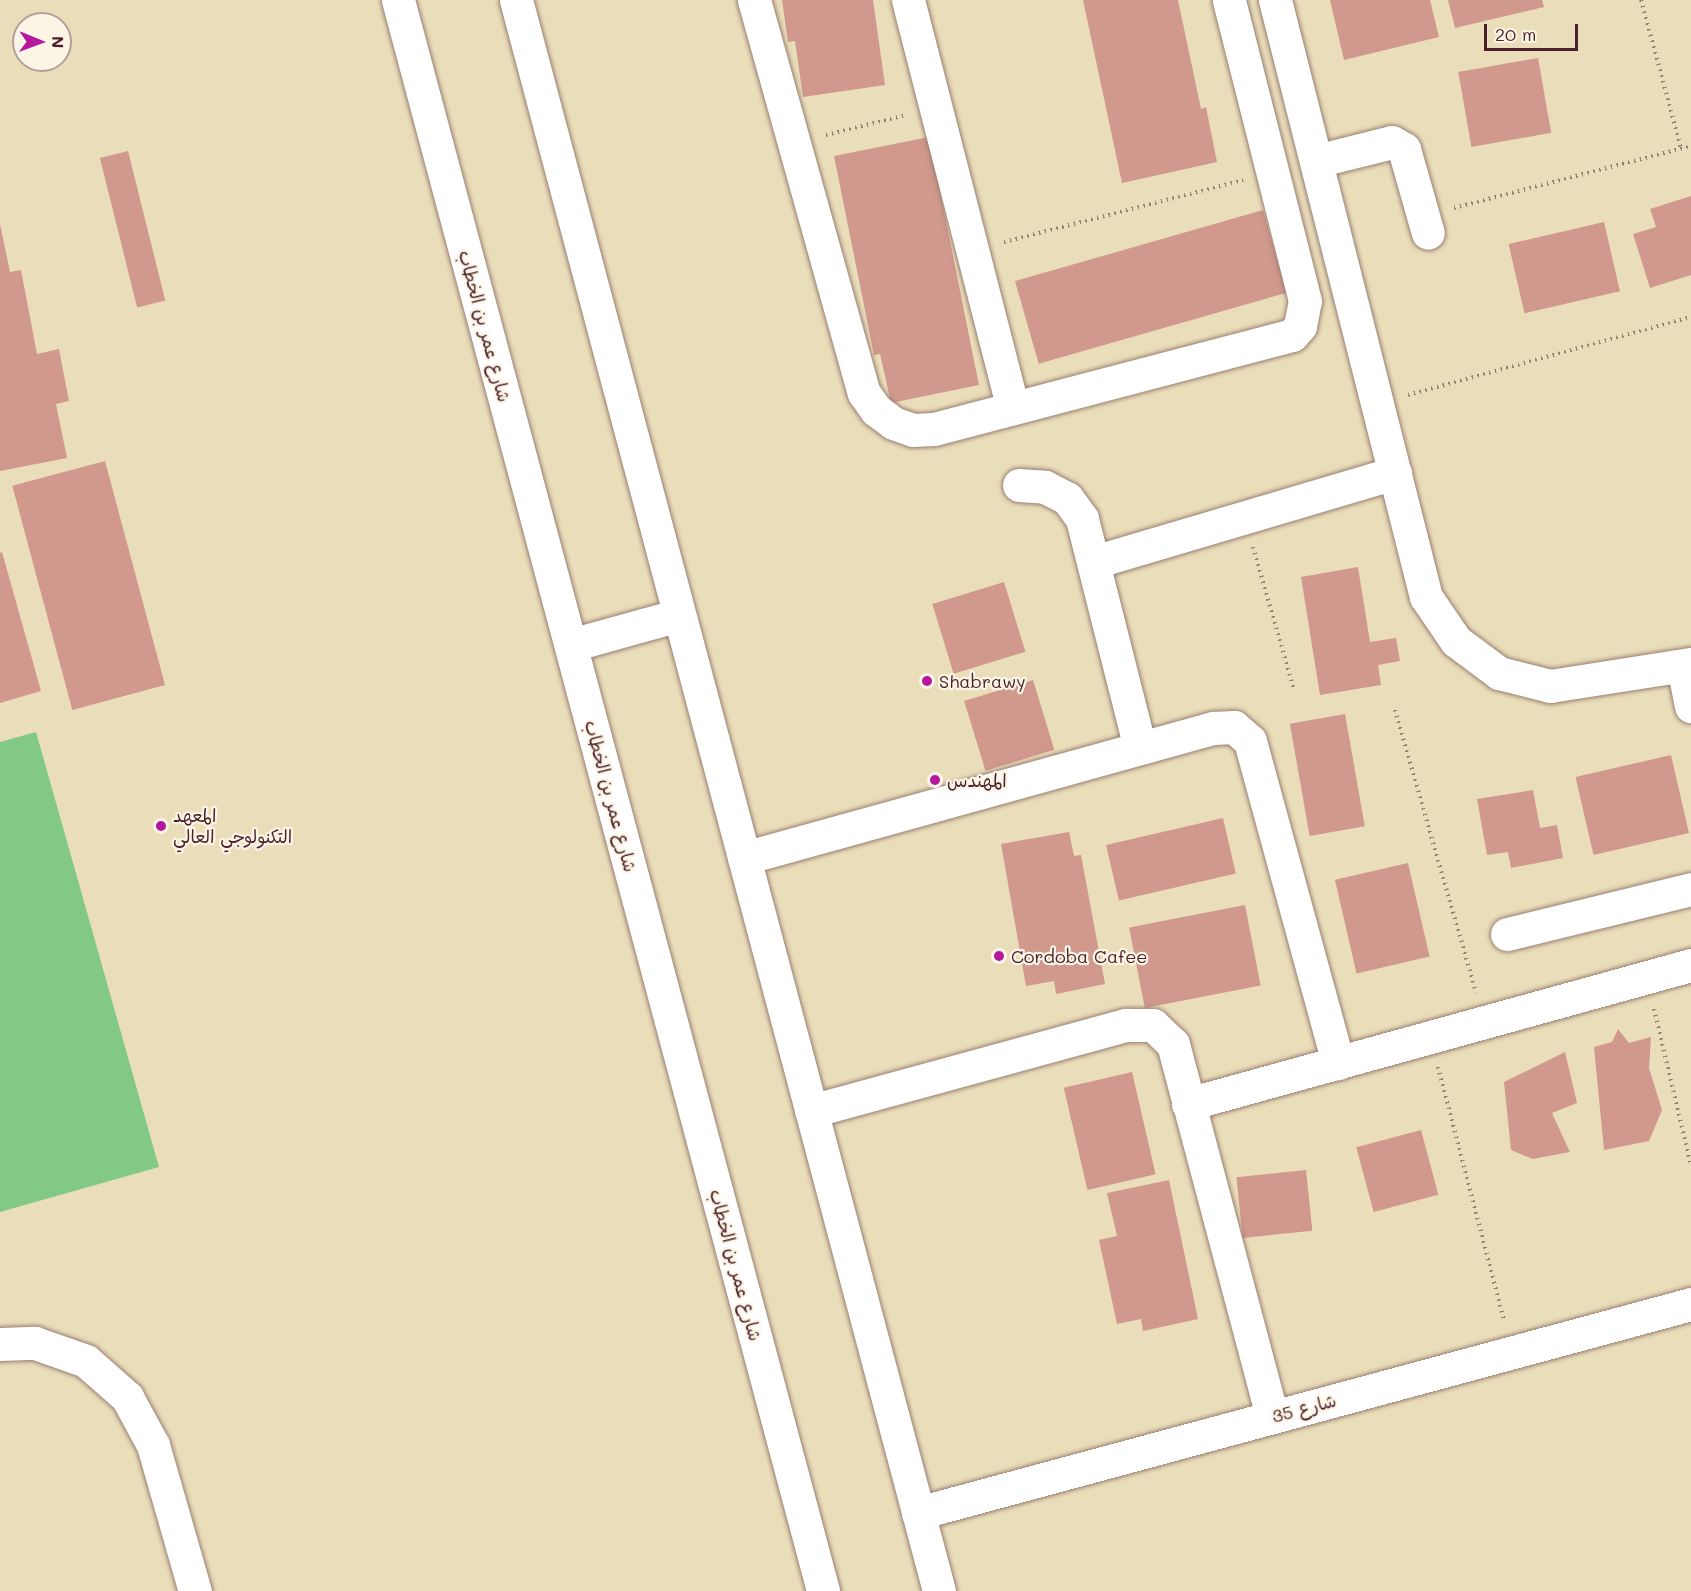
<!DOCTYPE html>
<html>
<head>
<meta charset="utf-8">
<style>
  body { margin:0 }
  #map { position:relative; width:1691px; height:1591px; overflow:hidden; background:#eadeba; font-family:Mali,"Playpen Sans Arabic",sans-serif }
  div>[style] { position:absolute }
  .green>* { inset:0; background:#82c985 }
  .building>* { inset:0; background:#d1988d; transform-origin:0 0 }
  .path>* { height:4px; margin-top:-2px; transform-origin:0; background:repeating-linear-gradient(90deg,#9a7e72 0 1.5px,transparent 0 6px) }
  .roads { filter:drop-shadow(0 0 2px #9a7e72) drop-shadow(0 0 2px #9a7e72) }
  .minor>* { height:33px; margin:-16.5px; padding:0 16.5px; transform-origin:16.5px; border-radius:16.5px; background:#fff }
  .dots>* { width:16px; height:16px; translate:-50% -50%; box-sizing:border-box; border:3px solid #fcf5e5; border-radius:50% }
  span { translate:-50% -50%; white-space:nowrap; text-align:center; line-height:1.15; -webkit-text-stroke:4.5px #fcf5e5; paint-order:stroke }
  .street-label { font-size:18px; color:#4a1f2b }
  .poi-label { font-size:18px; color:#4a1f2b }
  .left { translate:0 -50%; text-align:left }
  .north { position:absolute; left:12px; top:12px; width:60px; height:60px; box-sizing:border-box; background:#fcf5e5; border:2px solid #b59f9b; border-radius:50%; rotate:91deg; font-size:16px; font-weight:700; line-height:24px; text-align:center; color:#4a1f2b }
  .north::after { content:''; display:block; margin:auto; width:21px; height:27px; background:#b5179e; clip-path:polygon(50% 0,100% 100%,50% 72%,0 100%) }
  .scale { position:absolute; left:1484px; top:24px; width:94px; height:27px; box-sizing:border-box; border:3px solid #4a1f2b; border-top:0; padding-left:8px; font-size:18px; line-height:21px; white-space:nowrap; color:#4a1f2b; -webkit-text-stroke:4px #fcf5e5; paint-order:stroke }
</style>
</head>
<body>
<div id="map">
  <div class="green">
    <i style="clip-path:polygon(36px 732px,159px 1167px,0 1212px,0 742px)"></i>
  </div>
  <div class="building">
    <i style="clip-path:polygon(782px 0,873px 0,885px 85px,803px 97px,795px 41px,788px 42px)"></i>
    <i style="clip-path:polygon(1083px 0,1178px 0,1201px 109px,1206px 107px,1217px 162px,1122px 183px)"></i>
    <i style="clip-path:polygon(1330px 0,1430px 0,1439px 37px,1344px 60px)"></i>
    <i style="clip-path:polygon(1448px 0,1542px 0,1544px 7px,1455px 28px)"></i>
    <i style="left:1538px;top:58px;width:76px;height:81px;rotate:80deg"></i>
    <i style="clip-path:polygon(929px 137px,979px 385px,891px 403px,880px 354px,874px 355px,834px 156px)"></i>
    <i style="left:128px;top:151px;width:154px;height:29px;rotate:76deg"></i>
    <i style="clip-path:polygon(1691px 196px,1691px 275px,1650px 288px,1633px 234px,1656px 227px,1650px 209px)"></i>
    <i style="left:1263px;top:210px;width:86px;height:258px;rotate:74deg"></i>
    <i style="left:1604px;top:222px;width:71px;height:98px;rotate:77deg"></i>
    <i style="clip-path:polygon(0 224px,10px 272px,21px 270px,37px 354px,59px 349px,69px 401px,56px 404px,67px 458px,0 471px)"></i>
    <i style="left:105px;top:461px;width:232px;height:96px;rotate:75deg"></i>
    <i style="clip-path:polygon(2px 552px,41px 691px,0 703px,0 553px)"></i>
    <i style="clip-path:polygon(1358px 567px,1370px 642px,1396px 638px,1400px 661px,1378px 665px,1381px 685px,1320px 695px,1301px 577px)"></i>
    <i style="left:1004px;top:582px;width:73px;height:75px;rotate:73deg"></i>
    <i style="left:1033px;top:680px;width:73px;height:72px;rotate:73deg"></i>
    <i style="left:1345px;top:714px;width:114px;height:56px;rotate:80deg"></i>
    <i style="left:1671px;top:755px;width:80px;height:98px;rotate:77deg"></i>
    <i style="clip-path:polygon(1533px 790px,1540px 828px,1557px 825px,1563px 858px,1511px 868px,1508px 852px,1487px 855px,1477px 799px)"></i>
    <i style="left:1223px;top:818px;width:57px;height:120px;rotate:77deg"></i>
    <i style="clip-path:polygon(1069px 832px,1074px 856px,1081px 855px,1105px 984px,1056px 994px,1054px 981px,1026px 986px,1001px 844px)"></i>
    <i style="left:1408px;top:863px;width:96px;height:75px;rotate:77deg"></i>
    <i style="left:1245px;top:905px;width:82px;height:118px;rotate:79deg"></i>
    <i style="clip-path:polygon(1618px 1029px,1629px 1043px,1651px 1037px,1649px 1068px,1662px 1110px,1649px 1141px,1604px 1150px,1594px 1047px,1612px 1042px)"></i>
    <i style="clip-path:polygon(1565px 1052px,1577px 1103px,1552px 1113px,1570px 1152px,1533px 1159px,1511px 1150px,1504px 1082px)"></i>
    <i style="left:1132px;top:1072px;width:105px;height:70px;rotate:77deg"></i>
    <i style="left:1421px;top:1130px;width:67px;height:67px;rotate:75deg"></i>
    <i style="left:1306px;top:1170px;width:61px;height:70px;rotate:84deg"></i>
    <i style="clip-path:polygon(1169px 1180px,1198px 1319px,1143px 1331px,1141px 1319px,1117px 1324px,1099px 1240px,1117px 1236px,1107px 1193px)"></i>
  </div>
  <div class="path">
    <i style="left:1641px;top:0;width:153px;rotate:74.9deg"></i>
    <i style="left:826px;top:135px;width:82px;rotate:-14deg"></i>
    <i style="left:1454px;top:208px;width:245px;rotate:-14.7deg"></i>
    <i style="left:1004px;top:242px;width:247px;rotate:-14.5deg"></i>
    <i style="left:1408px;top:395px;width:294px;rotate:-15.4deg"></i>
    <i style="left:1253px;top:547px;width:149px;rotate:74deg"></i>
    <i style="left:1395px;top:710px;width:294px;rotate:74deg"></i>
    <i style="left:1654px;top:1009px;width:161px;rotate:76.7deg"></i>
    <i style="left:1438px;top:1067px;width:262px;rotate:75.4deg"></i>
  </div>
  <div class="roads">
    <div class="minor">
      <i style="left:398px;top:0;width:1647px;rotate:75.04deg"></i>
      <i style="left:516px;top:0;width:1646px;rotate:75.11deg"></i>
      <i style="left:754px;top:0;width:408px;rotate:74.4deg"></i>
      <i style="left:864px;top:393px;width:21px;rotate:55deg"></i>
      <i style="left:876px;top:410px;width:21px;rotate:37deg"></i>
      <i style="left:893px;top:423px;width:21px;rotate:19deg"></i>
      <i style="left:913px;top:430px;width:21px;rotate:-3deg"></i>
      <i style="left:934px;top:429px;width:370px;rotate:-14.7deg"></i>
      <i style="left:1292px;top:335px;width:12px;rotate:-48deg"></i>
      <i style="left:1300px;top:326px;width:25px;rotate:-79deg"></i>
      <i style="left:1305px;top:301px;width:310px;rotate:-104.2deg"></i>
      <i style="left:908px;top:0;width:421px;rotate:75.6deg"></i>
      <i style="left:1275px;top:0;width:616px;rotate:75.81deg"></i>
      <i style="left:1426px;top:597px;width:53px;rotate:55.7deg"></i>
      <i style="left:1456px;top:641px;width:54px;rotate:36.7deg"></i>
      <i style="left:1499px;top:673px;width:53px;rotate:14.3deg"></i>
      <i style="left:1550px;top:686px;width:143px;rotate:-8.9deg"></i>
      <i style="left:1316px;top:161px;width:78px;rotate:-14deg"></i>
      <i style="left:1392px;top:142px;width:14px;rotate:30deg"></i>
      <i style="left:1404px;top:149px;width:87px;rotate:74.1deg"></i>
      <i style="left:1019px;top:485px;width:26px;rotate:4deg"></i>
      <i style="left:1045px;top:487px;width:25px;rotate:27deg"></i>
      <i style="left:1067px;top:498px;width:26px;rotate:54deg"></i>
      <i style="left:1082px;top:519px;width:236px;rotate:75.8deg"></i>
      <i style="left:1094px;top:562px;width:314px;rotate:-16.5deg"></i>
      <i style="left:571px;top:645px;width:112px;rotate:-15.5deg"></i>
      <i style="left:1683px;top:666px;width:41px;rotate:78.7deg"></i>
      <i style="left:744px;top:858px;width:487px;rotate:-15.5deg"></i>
      <i style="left:1213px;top:728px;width:21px;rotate:-3deg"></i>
      <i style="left:1234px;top:727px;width:21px;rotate:41deg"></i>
      <i style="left:1250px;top:741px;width:334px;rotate:74.7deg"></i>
      <i style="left:1507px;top:934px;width:189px;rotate:-13.7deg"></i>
      <i style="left:1188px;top:1104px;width:522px;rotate:-15.45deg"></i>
      <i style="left:811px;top:1111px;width:327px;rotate:-15.3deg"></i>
      <i style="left:1126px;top:1025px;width:27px"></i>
      <i style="left:1153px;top:1025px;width:28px;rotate:44deg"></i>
      <i style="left:1173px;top:1044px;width:386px;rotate:75.1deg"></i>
      <i style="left:0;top:1344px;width:35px;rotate:-2deg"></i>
      <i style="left:35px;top:1343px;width:54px;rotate:19.4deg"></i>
      <i style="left:86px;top:1361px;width:55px;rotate:41.3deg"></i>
      <i style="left:127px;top:1397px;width:55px;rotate:61.6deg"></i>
      <i style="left:153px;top:1445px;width:152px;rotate:74deg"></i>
      <i style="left:918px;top:1513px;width:801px;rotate:-15.13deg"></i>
    </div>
  </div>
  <div class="dots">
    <i style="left:927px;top:681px;background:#b5179e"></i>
    <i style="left:935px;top:780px;background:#b5179e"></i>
    <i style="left:161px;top:826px;background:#b5179e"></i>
    <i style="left:999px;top:956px;background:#b5179e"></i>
  </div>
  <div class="street-label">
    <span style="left:485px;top:326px;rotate:75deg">شارع عمر بن الخطاب</span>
    <span style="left:611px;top:796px;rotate:75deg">شارع عمر بن الخطاب</span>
    <span style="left:736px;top:1265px;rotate:75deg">شارع عمر بن الخطاب</span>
    <span style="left:1304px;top:1408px;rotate:-15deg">شارع 35</span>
  </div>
  <div class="poi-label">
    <span class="left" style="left:939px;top:681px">Shabrawy</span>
    <span class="left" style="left:947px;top:780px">المهندس</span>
    <span class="left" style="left:173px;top:826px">المعهد<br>التكنولوجي العالي</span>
    <span class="left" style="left:1011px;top:956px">Cordoba Cafee</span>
  </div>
  <div class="north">N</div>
  <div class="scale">20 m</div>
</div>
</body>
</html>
